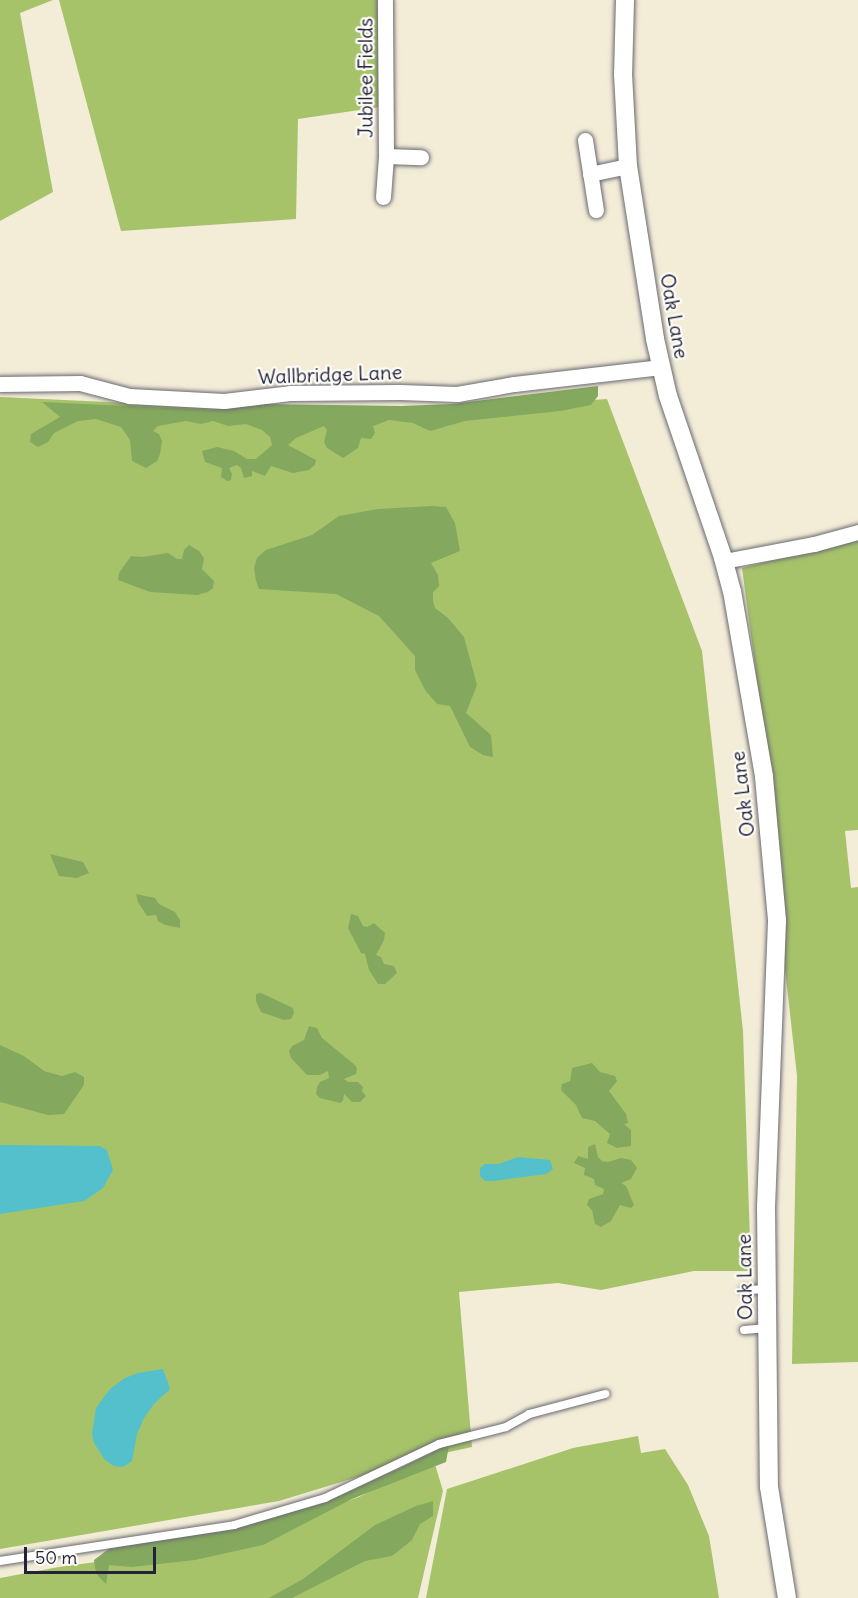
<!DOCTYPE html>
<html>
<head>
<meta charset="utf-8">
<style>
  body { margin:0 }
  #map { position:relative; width:858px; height:1598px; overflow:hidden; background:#f3edd8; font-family:Delius,sans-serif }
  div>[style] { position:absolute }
  .green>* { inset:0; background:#a6c36a }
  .forest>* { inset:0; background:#84a95e }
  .water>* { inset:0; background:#53c0cc }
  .roads { filter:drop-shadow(0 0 2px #6b6972) drop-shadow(0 0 2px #6b6972) }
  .service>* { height:8px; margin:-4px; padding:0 4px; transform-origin:4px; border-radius:4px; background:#fff }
  .minor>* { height:15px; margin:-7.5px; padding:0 7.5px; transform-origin:7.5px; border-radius:7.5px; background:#fff }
  .tertiary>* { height:18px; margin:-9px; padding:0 9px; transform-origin:9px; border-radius:9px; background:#fff }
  span { translate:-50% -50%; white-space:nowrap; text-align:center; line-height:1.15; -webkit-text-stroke:4.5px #fdfcf7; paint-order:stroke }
  .street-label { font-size:20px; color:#22223b }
  .scale { position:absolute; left:24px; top:1547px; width:132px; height:27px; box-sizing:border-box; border:3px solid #22223b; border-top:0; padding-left:8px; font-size:18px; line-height:21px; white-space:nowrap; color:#22223b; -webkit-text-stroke:4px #fdfcf7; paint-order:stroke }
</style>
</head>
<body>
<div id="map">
  <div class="green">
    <i style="clip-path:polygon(0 0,53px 0,20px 13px,53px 192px,0 221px)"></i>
    <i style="clip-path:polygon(59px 0,380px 0,380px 107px,298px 119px,296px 219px,121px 231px)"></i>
    <i style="clip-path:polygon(0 397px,388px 415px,607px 399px,702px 651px,743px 1031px,751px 1271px,694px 1271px,601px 1290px,558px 1283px,459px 1292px,472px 1447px,413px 1460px,279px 1501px,0 1549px)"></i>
    <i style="clip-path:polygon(858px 539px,858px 830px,845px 831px,851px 888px,858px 887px,858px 1362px,792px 1364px,797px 1076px,768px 817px,774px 808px,742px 568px)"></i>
    <i style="clip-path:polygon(638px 1436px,641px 1453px,665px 1449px,688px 1485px,709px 1536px,719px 1598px,426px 1598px,447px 1489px,573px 1448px)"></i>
    <i style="clip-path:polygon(434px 1461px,443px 1491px,418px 1598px,0 1598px,0 1578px,59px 1567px,214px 1546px,359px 1497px)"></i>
  </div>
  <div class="forest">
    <i style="clip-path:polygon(598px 386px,598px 396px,591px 405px,560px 411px,465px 421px,430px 431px,413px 423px,389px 420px,373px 426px,375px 433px,371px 439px,361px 438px,358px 448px,343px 458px,327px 448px,324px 442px,327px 430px,324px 426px,296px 438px,288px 445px,316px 460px,315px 465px,309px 470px,293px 473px,271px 466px,265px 476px,252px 471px,252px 476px,244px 478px,241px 468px,237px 465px,229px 468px,232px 474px,231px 480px,227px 481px,221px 477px,222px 468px,205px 462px,202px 451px,217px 447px,234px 451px,247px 459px,256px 459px,272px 445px,270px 437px,262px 430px,246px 424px,228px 426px,213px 421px,201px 424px,186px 421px,158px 426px,153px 431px,159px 434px,162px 441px,160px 454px,157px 461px,146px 468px,132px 461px,130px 440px,121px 427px,96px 419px,78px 421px,54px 433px,48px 442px,38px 447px,30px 442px,31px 434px,60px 417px,42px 402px,213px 410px,263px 404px,401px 406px,452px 404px)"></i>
    <i style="clip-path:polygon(431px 506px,446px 507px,455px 523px,460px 551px,431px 563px,438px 575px,439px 586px,433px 592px,433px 601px,435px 608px,448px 618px,464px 637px,477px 685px,466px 713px,491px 735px,493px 757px,483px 755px,470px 747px,450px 706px,437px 704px,425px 690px,415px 670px,415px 656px,379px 616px,336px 594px,259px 589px,256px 581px,254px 568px,257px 558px,266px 550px,312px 535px,339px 516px,378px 509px)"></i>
    <i style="clip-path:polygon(189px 545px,199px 551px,204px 558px,202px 569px,214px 581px,213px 588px,208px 592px,197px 595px,150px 592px,118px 580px,119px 573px,131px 556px,142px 557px,168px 553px,177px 559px,182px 559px,184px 550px)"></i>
    <i style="clip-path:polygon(50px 854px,83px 862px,89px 873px,77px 878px,59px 876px)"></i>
    <i style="clip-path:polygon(136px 894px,155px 898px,159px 904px,175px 912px,180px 920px,180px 928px,165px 925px,158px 921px,156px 915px,147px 916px,138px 902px)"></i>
    <i style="clip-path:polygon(351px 914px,358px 916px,363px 926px,367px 927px,374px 923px,385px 933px,384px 940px,376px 955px,381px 957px,384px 964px,394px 966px,397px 973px,385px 984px,378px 984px,369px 970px,365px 954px,361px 953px,348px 928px)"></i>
    <i style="clip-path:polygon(261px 993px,293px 1008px,294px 1013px,291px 1019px,284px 1020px,261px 1012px,256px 1001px,256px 994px)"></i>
    <i style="clip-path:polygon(309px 1026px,317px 1028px,322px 1038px,355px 1065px,357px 1069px,356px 1074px,344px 1079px,348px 1082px,358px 1082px,363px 1087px,362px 1091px,366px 1096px,360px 1102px,352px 1102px,344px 1094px,343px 1101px,340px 1103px,320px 1098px,316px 1094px,317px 1087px,320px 1082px,329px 1078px,328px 1071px,320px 1075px,307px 1075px,291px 1058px,289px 1051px,292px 1046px,304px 1040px)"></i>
    <i style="clip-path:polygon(0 1045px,24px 1056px,44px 1071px,62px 1076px,75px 1072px,84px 1077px,84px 1085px,64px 1114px,48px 1115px,0 1102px)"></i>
    <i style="clip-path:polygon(592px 1063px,600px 1072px,615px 1076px,617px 1081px,609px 1091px,626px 1114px,628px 1123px,624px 1124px,631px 1130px,631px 1146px,617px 1148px,607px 1143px,610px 1134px,595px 1121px,582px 1118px,576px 1105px,561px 1090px,562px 1084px,570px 1081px,572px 1068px)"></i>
    <i style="clip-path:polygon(595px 1144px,598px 1157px,602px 1161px,608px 1162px,621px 1158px,631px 1160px,637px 1168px,631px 1179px,621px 1183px,626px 1186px,634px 1205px,631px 1208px,620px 1205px,611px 1221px,601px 1227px,595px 1224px,592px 1210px,587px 1205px,589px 1199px,603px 1194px,604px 1189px,595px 1185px,594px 1179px,584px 1175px,585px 1168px,574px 1163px,578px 1156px,588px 1159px,588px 1147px)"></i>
    <i style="clip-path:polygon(449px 1445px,446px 1462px,352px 1499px,263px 1545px,195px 1560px,132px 1567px,109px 1565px,106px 1584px,98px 1576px,95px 1568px,94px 1560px,110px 1548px,238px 1527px,324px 1503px)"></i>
    <i style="clip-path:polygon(433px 1501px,433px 1516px,420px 1524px,412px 1540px,392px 1556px,365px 1561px,292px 1598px,269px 1598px,303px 1579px,375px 1525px,416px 1506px)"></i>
  </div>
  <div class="water">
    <i style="clip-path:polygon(0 1145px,100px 1146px,107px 1150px,113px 1170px,103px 1188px,84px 1201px,0 1214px)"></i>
    <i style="clip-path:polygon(518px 1157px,550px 1160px,553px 1169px,546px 1174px,494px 1181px,485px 1181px,480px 1176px,480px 1168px,485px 1164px,499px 1164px)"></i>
    <i style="clip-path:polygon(163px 1369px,170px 1389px,154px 1404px,144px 1418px,137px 1434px,132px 1461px,123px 1467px,114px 1466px,105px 1460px,94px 1443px,92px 1434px,96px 1408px,110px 1389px,125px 1378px,138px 1373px)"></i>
  </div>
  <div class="roads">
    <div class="service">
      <i style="left:744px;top:1290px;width:23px;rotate:-2deg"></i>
      <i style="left:744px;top:1330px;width:23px;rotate:-5deg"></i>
      <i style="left:0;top:1561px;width:237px;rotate:-8.7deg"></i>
      <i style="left:234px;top:1525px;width:95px;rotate:-16.5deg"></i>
      <i style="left:325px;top:1498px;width:126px;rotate:-25.3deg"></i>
      <i style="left:439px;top:1444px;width:69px;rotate:-14.2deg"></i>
      <i style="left:506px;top:1427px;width:26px;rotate:-29deg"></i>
      <i style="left:529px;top:1414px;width:79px;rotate:-14.7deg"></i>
    </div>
    <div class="minor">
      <i style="left:585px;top:140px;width:71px;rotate:81.1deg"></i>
      <i style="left:386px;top:156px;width:35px;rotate:2deg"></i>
      <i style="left:590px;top:174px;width:39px;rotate:-12deg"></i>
      <i style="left:383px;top:197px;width:41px;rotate:-85.8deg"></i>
      <i style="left:386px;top:156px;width:156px;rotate:-90.4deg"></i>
      <i style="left:0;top:384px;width:80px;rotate:-0.7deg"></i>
      <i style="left:80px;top:383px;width:51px;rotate:14.9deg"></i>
      <i style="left:129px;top:396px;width:95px;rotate:3deg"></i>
      <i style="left:224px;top:401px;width:66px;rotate:-6.9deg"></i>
      <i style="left:290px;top:393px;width:110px;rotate:-0.5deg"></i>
      <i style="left:400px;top:392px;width:57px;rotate:2deg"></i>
      <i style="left:457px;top:394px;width:58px;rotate:-10deg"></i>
      <i style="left:514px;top:384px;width:148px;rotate:-6.6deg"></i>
      <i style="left:724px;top:561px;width:92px;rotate:-10.7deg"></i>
      <i style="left:814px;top:544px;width:46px;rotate:-15.3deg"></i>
    </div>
    <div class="tertiary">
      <i style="left:625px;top:0;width:74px;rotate:91.5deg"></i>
      <i style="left:623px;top:74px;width:92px;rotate:86.9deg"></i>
      <i style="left:628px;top:166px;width:175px;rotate:81.1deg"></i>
      <i style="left:655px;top:339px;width:58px;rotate:77.2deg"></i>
      <i style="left:668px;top:396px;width:171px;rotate:71.2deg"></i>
      <i style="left:723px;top:558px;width:34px;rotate:75deg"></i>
      <i style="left:732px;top:591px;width:189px;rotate:80.2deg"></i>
      <i style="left:764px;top:777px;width:145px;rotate:84.8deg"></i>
      <i style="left:777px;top:921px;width:286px;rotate:92.2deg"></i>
      <i style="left:766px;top:1207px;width:280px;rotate:89.4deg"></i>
      <i style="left:769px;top:1487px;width:112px;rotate:80.8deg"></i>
    </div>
  </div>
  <div class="street-label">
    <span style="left:365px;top:78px;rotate:-90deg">Jubilee Fields</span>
    <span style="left:675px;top:316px;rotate:80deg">Oak Lane</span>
    <span style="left:330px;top:374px;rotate:-2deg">Wallbridge Lane</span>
    <span style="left:742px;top:794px;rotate:-97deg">Oak Lane</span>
    <span style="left:744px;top:1277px;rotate:-91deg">Oak Lane</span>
  </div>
  <div class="scale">50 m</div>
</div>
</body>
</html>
